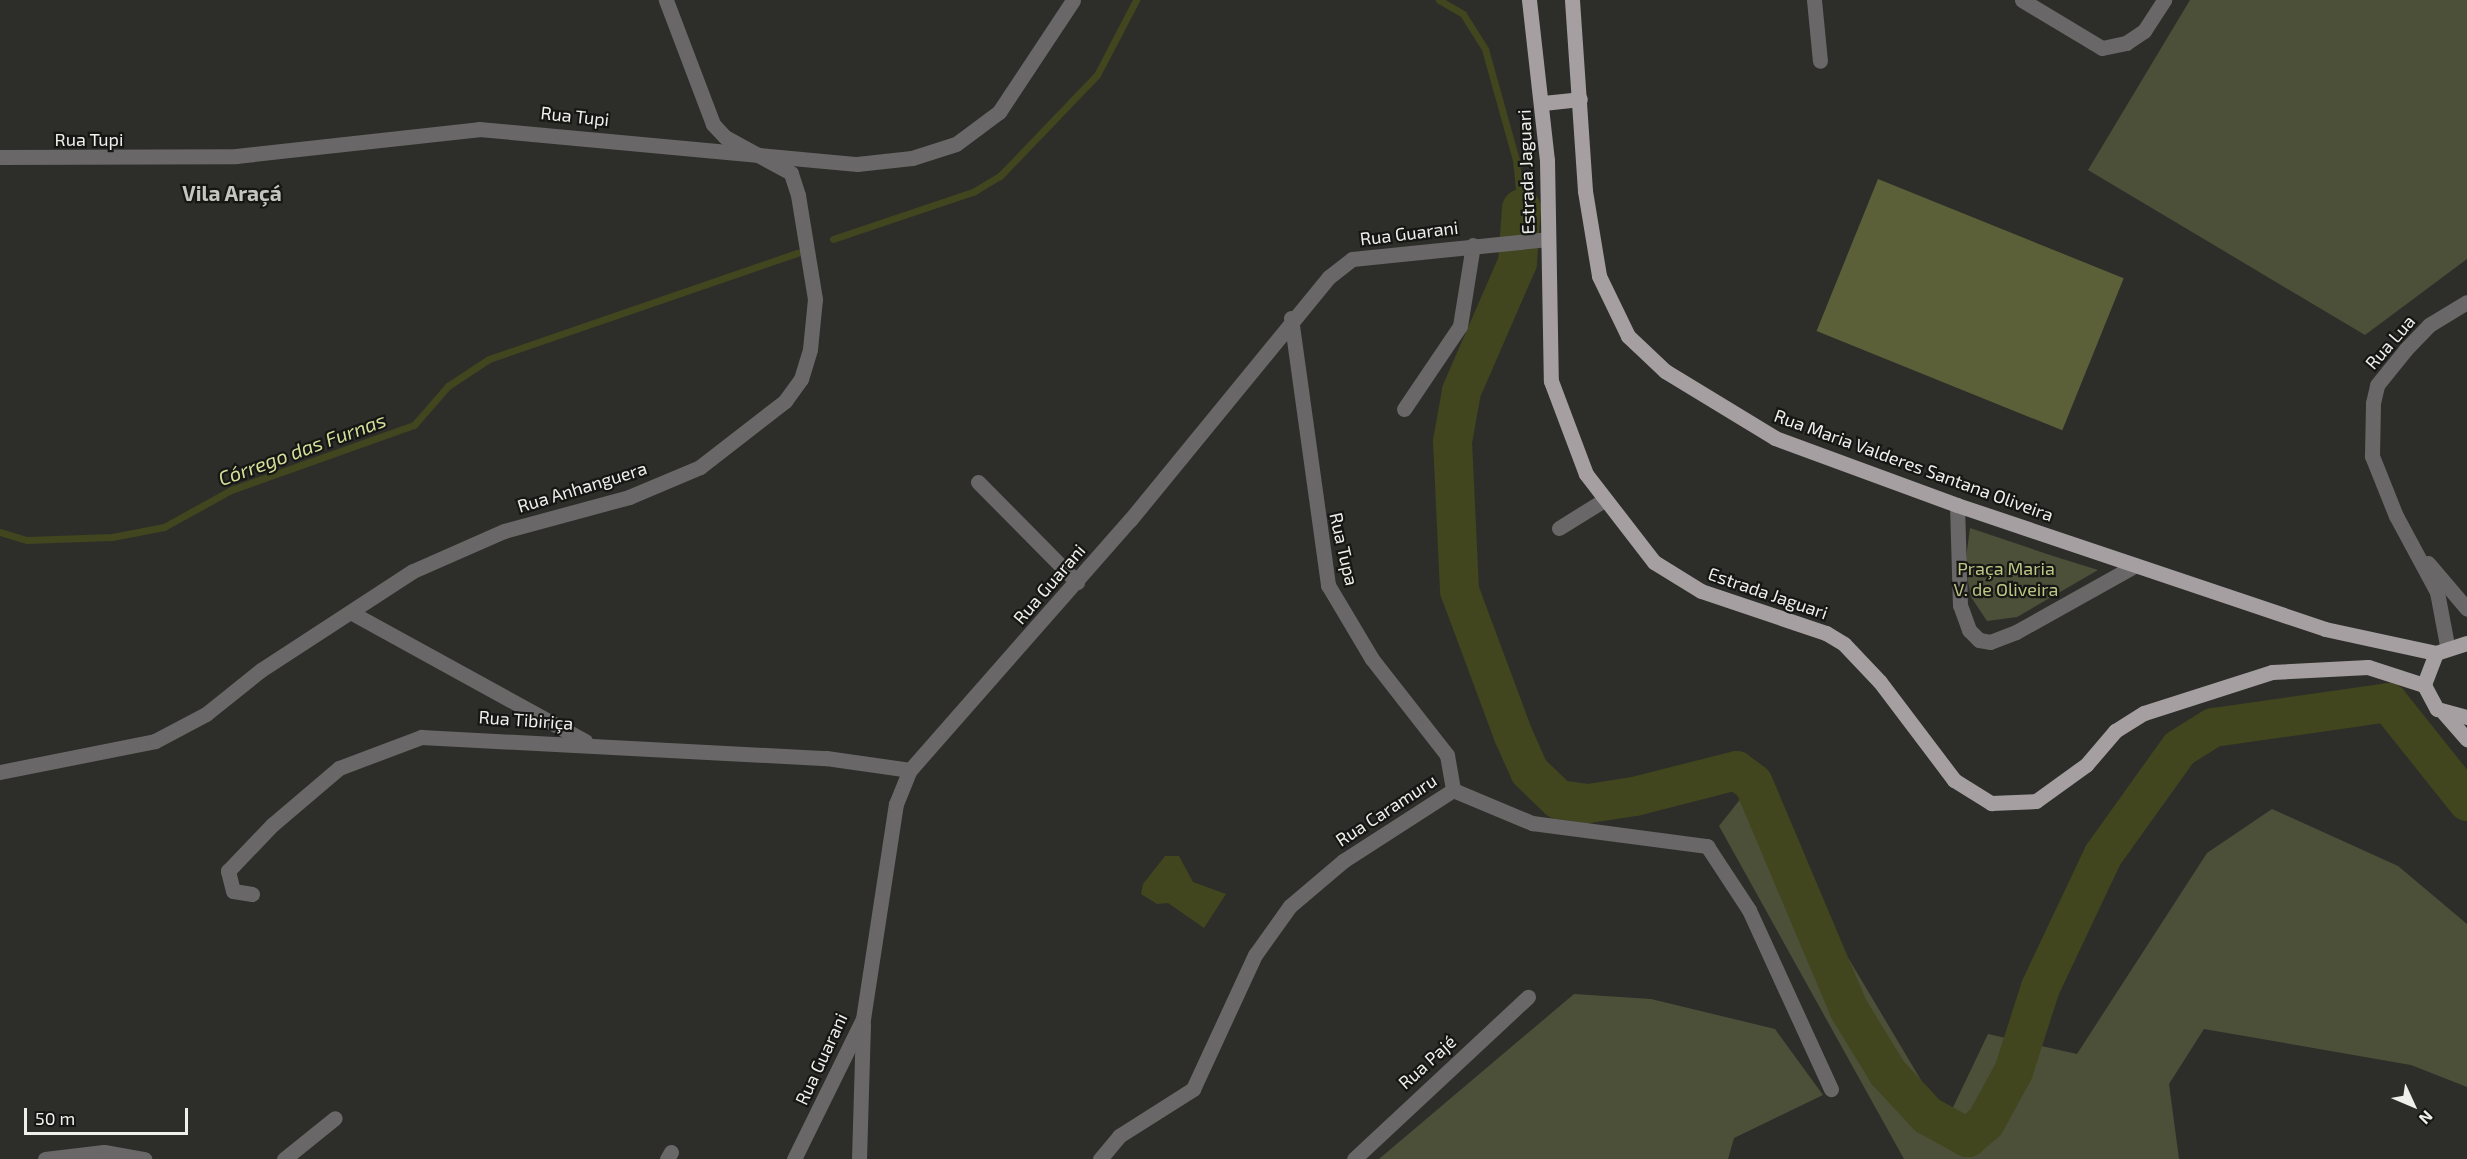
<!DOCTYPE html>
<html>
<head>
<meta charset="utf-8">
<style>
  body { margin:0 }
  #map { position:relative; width:2467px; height:1159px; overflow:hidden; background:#2d2e29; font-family:"Exo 2",sans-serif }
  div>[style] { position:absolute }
  .green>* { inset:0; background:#4d5039 }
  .water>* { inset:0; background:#41461e }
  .stream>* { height:7px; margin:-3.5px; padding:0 3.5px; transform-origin:3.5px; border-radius:3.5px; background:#41461e }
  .river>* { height:39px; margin:-19.5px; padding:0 19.5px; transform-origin:19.5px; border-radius:19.5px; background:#41461e }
  .building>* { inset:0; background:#5c6038; transform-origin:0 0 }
  .minor>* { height:15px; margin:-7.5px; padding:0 7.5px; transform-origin:7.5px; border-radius:7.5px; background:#6a6768 }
  .major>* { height:15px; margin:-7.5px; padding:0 7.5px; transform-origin:7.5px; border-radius:7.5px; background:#a69fa2 }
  span { translate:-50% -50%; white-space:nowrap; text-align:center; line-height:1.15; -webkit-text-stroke:4.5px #161614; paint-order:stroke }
  .street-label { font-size:18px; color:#eff0ec }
  .park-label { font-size:18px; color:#bdc683 }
  .water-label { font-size:20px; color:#d4de99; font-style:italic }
  .quarter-label { font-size:21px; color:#c4c5be; font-weight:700 }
  .north { position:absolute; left:2383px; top:1075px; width:60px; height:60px; -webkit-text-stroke:4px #161614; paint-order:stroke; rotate:134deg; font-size:16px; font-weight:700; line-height:24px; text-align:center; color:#eff0ec }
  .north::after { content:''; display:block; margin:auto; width:21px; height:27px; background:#eff0ec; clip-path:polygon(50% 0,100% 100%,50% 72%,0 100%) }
  .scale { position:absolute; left:24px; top:1108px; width:164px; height:27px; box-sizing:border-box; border:3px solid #eff0ec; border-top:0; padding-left:8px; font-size:18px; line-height:21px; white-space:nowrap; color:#eff0ec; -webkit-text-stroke:4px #161614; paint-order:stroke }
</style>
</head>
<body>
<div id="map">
  <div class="green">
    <i style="clip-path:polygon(2190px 0,2467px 0,2467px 259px,2365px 335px,2088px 170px)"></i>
    <i style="clip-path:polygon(1970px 528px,2053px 556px,2098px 570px,2017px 617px,1987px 621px,1971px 597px,1965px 566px)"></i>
    <i style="clip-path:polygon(1742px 797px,1763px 815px,1946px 1122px,1988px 1034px,2077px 1054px,2207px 853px,2272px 809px,2398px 866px,2467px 924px,2467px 1087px,2411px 1065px,2204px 1029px,2169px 1084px,2179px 1159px,1904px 1159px,1719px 826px)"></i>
    <i style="clip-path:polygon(1574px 994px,1651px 999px,1775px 1029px,1823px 1095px,1734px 1138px,1728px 1159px,1379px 1159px)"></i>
  </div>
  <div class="water">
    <i style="clip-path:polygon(1165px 856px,1179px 856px,1193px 882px,1226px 894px,1204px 928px,1168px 903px,1157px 904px,1141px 894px,1143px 884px)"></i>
  </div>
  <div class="stream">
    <i style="left:1439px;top:0;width:28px;rotate:30deg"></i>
    <i style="left:1463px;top:14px;width:41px;rotate:57.8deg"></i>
    <i style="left:1485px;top:49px;width:115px;rotate:74.4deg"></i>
    <i style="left:1516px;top:160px;width:48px;rotate:84.1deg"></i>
    <i style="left:833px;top:239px;width:148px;rotate:-18.6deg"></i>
    <i style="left:973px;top:192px;width:31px;rotate:-31deg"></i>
    <i style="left:1000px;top:176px;width:140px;rotate:-46.2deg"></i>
    <i style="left:1097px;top:75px;width:85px;rotate:-62.5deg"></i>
    <i style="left:0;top:532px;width:28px;rotate:17deg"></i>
    <i style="left:27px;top:540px;width:85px;rotate:-2deg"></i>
    <i style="left:112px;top:537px;width:53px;rotate:-10.9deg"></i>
    <i style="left:164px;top:527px;width:77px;rotate:-28.9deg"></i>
    <i style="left:231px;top:490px;width:194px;rotate:-19.6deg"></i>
    <i style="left:414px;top:425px;width:52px;rotate:-48.9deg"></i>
    <i style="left:448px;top:386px;width:49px;rotate:-33.4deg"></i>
    <i style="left:489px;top:359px;width:326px;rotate:-19deg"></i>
  </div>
  <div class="river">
    <i style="left:1521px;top:208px;width:54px;rotate:94.2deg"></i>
    <i style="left:1517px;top:262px;width:141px;rotate:113.5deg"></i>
    <i style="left:1461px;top:391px;width:51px;rotate:100.2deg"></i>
    <i style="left:1452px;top:441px;width:149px;rotate:87.3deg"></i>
    <i style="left:1459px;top:590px;width:155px;rotate:69.6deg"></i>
    <i style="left:1513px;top:735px;width:39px;rotate:66deg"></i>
    <i style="left:1529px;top:771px;width:40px;rotate:44deg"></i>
    <i style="left:1558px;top:799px;width:30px;rotate:8deg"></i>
    <i style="left:1588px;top:803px;width:47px;rotate:-8.7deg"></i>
    <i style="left:1634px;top:796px;width:105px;rotate:-14.3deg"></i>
    <i style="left:1736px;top:770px;width:21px;rotate:37deg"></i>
    <i style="left:1753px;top:783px;width:244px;rotate:67.1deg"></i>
    <i style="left:1848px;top:1008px;width:75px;rotate:58.6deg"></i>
    <i style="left:1887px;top:1072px;width:59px;rotate:47.1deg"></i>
    <i style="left:1927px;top:1115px;width:46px;rotate:28.8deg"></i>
    <i style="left:1967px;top:1137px;width:23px;rotate:-40deg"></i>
    <i style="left:1985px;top:1122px;width:58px;rotate:-61.2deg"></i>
    <i style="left:2013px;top:1071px;width:88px;rotate:-72.2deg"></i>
    <i style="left:2040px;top:987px;width:147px;rotate:-64.7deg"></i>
    <i style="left:2103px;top:854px;width:130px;rotate:-54.4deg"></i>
    <i style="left:2179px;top:748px;width:40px;rotate:-32deg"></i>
    <i style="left:2213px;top:727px;width:177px;rotate:-8.1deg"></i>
    <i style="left:2388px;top:702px;width:127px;rotate:51.4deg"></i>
  </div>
  <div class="building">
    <i style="left:1878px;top:179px;width:265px;height:164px;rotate:22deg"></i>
  </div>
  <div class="minor">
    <i style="left:1814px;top:0;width:61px;rotate:84.4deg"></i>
    <i style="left:2022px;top:0;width:93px;rotate:31deg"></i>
    <i style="left:2102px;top:48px;width:25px;rotate:-12deg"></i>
    <i style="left:2126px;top:43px;width:22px;rotate:-34deg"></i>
    <i style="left:2144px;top:31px;width:37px;rotate:-57deg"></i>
    <i style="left:0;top:157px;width:236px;rotate:-0.2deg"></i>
    <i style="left:236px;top:156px;width:244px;rotate:-6.3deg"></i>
    <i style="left:479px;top:129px;width:380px;rotate:5.3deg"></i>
    <i style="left:857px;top:164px;width:55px;rotate:-6.2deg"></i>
    <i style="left:912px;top:158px;width:46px;rotate:-17.7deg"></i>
    <i style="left:956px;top:144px;width:54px;rotate:-36.7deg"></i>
    <i style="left:999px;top:112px;width:134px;rotate:-56.5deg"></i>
    <i style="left:1291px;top:318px;width:270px;rotate:82.1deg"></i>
    <i style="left:1328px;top:585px;width:86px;rotate:59.3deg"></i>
    <i style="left:1372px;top:659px;width:122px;rotate:52deg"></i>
    <i style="left:1447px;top:755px;width:36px;rotate:80deg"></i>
    <i style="left:1404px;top:409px;width:100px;rotate:-56deg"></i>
    <i style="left:1460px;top:326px;width:82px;rotate:-80.9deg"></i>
    <i style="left:978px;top:482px;width:141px;rotate:45.3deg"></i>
    <i style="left:1957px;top:505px;width:100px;rotate:88.3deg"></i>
    <i style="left:1960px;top:605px;width:27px;rotate:70deg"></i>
    <i style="left:1969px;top:630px;width:14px;rotate:45deg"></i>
    <i style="left:1979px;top:640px;width:11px;rotate:10deg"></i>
    <i style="left:1990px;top:642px;width:28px;rotate:-21deg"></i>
    <i style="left:2016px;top:632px;width:137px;rotate:-29.2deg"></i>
    <i style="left:1559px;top:528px;width:53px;rotate:-31.9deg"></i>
    <i style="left:2428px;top:563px;width:60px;rotate:49.7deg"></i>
    <i style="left:352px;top:613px;width:266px;rotate:28.8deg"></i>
    <i style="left:2447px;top:645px;width:54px;rotate:-100.7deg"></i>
    <i style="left:2437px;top:592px;width:86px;rotate:-118.3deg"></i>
    <i style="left:2396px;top:516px;width:65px;rotate:-111.8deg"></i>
    <i style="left:2372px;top:456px;width:53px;rotate:-88.9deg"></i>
    <i style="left:2373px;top:403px;width:18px;rotate:-77deg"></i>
    <i style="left:2377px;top:385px;width:46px;rotate:-51.1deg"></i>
    <i style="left:2406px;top:349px;width:33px;rotate:-46deg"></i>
    <i style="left:2429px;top:325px;width:44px;rotate:-31.2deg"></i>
    <i style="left:0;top:772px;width:158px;rotate:-11.3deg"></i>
    <i style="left:155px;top:741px;width:58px;rotate:-27.9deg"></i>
    <i style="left:206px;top:714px;width:70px;rotate:-38.7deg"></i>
    <i style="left:261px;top:670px;width:181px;rotate:-33.1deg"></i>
    <i style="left:413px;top:571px;width:99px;rotate:-23.7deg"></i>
    <i style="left:504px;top:531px;width:130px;rotate:-15.2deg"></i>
    <i style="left:629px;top:497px;width:77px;rotate:-22.9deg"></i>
    <i style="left:700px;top:467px;width:108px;rotate:-37.8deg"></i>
    <i style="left:785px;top:401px;width:27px;rotate:-54deg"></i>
    <i style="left:801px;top:379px;width:31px;rotate:-73deg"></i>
    <i style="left:810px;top:349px;width:50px;rotate:-84.3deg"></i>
    <i style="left:815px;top:299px;width:105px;rotate:-99.3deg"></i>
    <i style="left:798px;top:195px;width:23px;rotate:-108deg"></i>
    <i style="left:791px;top:173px;width:75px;rotate:-151.4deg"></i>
    <i style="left:725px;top:137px;width:18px;rotate:-133deg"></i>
    <i style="left:713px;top:124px;width:133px;rotate:-110.8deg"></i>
    <i style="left:252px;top:894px;width:19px;rotate:-171deg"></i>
    <i style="left:233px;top:891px;width:21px;rotate:-104deg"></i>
    <i style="left:228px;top:871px;width:64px;rotate:-46.3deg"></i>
    <i style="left:272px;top:825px;width:88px;rotate:-40.4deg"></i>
    <i style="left:339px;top:768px;width:88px;rotate:-20.7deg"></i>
    <i style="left:421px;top:737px;width:406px;rotate:3deg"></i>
    <i style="left:826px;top:758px;width:85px;rotate:8.1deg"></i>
    <i style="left:45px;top:1159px;width:59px;rotate:-6.8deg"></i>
    <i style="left:104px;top:1152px;width:41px;rotate:9.9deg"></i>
    <i style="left:284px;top:1159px;width:65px;rotate:-38.8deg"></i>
    <i style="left:667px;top:1159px;width:8px;rotate:-60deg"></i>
    <i style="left:794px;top:1159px;width:156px;rotate:-63.8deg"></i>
    <i style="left:863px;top:1019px;width:218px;rotate:-81.3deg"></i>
    <i style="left:896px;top:804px;width:37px;rotate:-68deg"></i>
    <i style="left:910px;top:770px;width:333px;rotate:-48.7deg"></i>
    <i style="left:1130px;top:520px;width:314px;rotate:-50.7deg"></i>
    <i style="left:1329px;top:277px;width:29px;rotate:-38deg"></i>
    <i style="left:1352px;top:259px;width:197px;rotate:-5.8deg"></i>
    <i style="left:859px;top:1159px;width:135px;rotate:-88.3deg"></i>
    <i style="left:1100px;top:1159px;width:30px;rotate:-50deg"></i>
    <i style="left:1119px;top:1136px;width:88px;rotate:-32.4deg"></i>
    <i style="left:1193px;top:1089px;width:148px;rotate:-65.2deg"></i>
    <i style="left:1255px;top:955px;width:60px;rotate:-54.5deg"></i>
    <i style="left:1290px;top:906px;width:70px;rotate:-40.3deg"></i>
    <i style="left:1343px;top:861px;width:131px;rotate:-32.8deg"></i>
    <i style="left:1453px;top:790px;width:86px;rotate:22.7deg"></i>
    <i style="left:1532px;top:823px;width:177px;rotate:7.5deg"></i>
    <i style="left:1707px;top:846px;width:77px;rotate:56.7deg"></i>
    <i style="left:1749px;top:910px;width:197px;rotate:65.4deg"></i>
    <i style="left:1354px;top:1159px;width:238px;rotate:-43deg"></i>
  </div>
  <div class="major">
    <i style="left:1529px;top:0;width:161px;rotate:83.6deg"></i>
    <i style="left:1547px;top:160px;width:221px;rotate:89deg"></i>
    <i style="left:1551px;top:381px;width:99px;rotate:69.4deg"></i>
    <i style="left:1586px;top:474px;width:111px;rotate:52.3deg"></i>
    <i style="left:1654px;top:562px;width:55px;rotate:31.7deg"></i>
    <i style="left:1701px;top:591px;width:132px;rotate:18.6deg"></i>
    <i style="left:1826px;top:633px;width:21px;rotate:31deg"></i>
    <i style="left:1844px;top:644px;width:52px;rotate:46.5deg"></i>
    <i style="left:1880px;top:682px;width:123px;rotate:52.9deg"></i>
    <i style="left:1954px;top:780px;width:44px;rotate:31.9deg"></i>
    <i style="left:1991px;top:803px;width:45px;rotate:-2.5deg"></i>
    <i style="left:2036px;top:801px;width:62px;rotate:-35.8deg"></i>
    <i style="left:2086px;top:765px;width:45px;rotate:-49.5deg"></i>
    <i style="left:2115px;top:731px;width:34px;rotate:-32deg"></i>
    <i style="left:2144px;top:713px;width:134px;rotate:-17.8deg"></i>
    <i style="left:2272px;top:672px;width:96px;rotate:-3deg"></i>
    <i style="left:2368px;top:667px;width:59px;rotate:17.8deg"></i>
    <i style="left:1572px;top:0;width:191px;rotate:86.1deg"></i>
    <i style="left:1585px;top:191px;width:86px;rotate:80.6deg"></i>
    <i style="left:1599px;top:276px;width:67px;rotate:64.2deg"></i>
    <i style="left:1628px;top:336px;width:51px;rotate:43.4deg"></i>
    <i style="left:1665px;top:371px;width:129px;rotate:31.3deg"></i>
    <i style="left:1775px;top:438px;width:194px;rotate:20.2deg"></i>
    <i style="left:1957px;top:505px;width:388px;rotate:18.6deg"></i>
    <i style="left:2325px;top:629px;width:114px;rotate:12.2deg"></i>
    <i style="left:1543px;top:103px;width:37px;rotate:-6deg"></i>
    <i style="left:2467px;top:643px;width:33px;rotate:162deg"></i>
    <i style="left:2436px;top:653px;width:34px;rotate:111deg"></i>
    <i style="left:2424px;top:685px;width:27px;rotate:62deg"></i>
    <i style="left:2437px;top:709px;width:31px;rotate:15deg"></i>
    <i style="left:2444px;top:713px;width:35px;rotate:49deg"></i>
  </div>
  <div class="street-label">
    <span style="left:575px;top:116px;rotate:6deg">Rua Tupi</span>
    <span style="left:89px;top:139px">Rua Tupi</span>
    <span style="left:1526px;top:172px;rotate:-92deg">Estrada Jaguari</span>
    <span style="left:1409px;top:233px;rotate:-7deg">Rua Guarani</span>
    <span style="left:2390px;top:342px;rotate:-49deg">Rua Lua</span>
    <span style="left:1914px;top:465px;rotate:20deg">Rua Maria Valderes Santana Oliveira</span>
    <span style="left:582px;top:487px;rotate:-17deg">Rua Anhanguera</span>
    <span style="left:1344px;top:549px;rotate:77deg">Rua Tupa</span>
    <span style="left:1049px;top:584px;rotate:-49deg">Rua Guarani</span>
    <span style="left:1768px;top:593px;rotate:19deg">Estrada Jaguari</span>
    <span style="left:526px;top:720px;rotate:4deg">Rua Tibiriça</span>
    <span style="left:1386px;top:810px;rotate:-33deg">Rua Caramuru</span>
    <span style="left:821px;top:1059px;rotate:-65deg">Rua Guarani</span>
    <span style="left:1427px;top:1062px;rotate:-42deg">Rua Pajé</span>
  </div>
  <div class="park-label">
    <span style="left:2006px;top:579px">Praça Maria<br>V. de Oliveira</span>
  </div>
  <div class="water-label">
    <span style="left:302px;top:449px;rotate:-20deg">Córrego das Furnas</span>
  </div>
  <div class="quarter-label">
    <span style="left:232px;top:193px">Vila Araçá</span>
  </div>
  <div class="north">N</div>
  <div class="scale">50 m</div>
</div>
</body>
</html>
